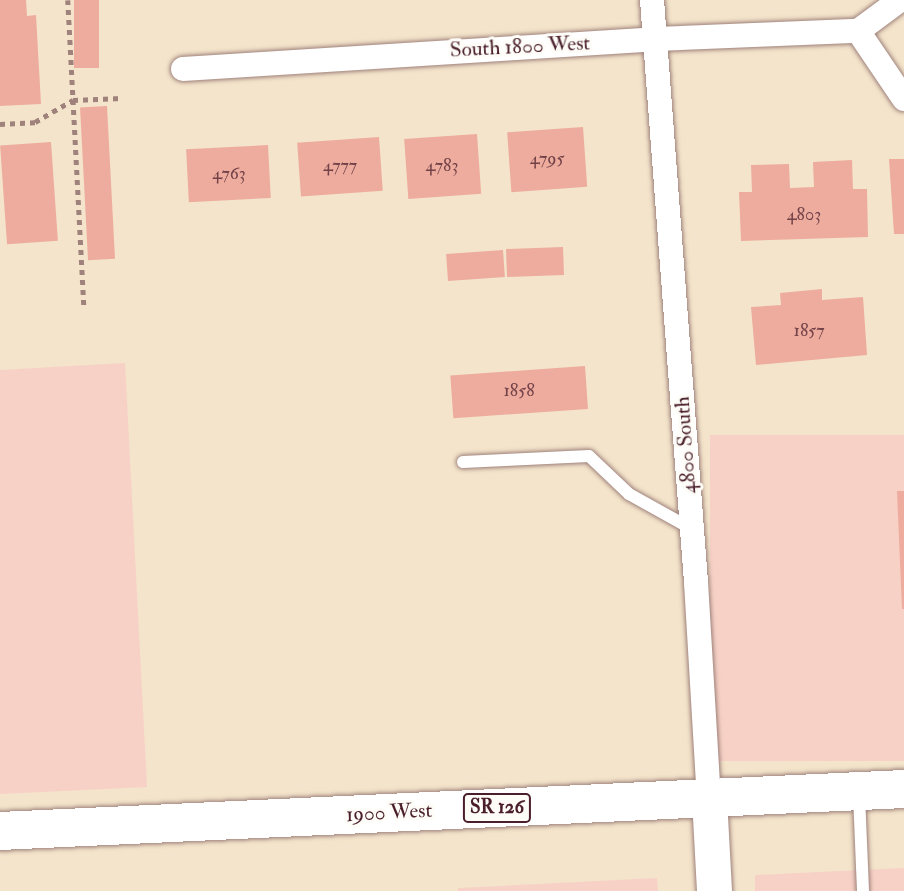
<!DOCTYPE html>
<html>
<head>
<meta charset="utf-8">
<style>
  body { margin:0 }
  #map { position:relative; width:904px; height:891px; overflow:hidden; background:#f4e4cb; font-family:"IM FELL Double Pica",serif }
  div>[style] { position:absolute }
  .built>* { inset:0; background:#f7d1c6; transform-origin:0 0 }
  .building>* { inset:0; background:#edac9d; transform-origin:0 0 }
  .path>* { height:4.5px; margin-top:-2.25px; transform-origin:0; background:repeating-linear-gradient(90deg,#9f827b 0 5px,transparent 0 10px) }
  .roads { filter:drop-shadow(0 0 2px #9f827b) drop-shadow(0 0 2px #9f827b) }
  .lane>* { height:12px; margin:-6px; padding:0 6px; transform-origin:6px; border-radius:6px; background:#fff }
  .street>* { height:24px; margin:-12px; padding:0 12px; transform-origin:12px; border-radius:12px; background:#fff }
  .secondary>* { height:35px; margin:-17.5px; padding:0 17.5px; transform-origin:17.5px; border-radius:17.5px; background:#fff }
  .primary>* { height:38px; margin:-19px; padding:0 19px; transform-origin:19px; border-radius:19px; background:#fff }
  span { translate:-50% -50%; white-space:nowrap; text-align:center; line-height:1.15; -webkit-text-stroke:6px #fdfcf7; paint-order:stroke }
  .number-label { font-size:18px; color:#734248 }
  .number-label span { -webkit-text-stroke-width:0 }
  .shield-label span { padding:2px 5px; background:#fdfcf7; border:2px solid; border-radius:5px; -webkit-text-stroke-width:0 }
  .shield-label { font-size:19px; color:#4a1f2b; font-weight:700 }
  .street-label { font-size:21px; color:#4a1f2b }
</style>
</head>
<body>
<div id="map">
  <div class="built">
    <i style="clip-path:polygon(125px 363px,147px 787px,0 794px,0 370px)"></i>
    <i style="left:904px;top:435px;width:326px;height:194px;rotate:90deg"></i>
    <i style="clip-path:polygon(904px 868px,904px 891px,755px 891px,755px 875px)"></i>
    <i style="clip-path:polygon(657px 878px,658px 891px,458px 891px,458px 888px)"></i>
  </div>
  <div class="building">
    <i style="clip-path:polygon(0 0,26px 0,27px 16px,36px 15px,41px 104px,0 106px)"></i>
    <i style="left:74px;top:0;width:25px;height:68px"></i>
    <i style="left:107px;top:106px;width:153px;height:27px;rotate:87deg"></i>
    <i style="left:583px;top:127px;width:60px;height:76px;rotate:86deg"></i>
    <i style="left:477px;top:134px;width:60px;height:73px;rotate:86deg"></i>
    <i style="left:379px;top:137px;width:54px;height:82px;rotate:86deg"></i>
    <i style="left:51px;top:142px;width:99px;height:51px;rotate:86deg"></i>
    <i style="left:268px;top:145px;width:53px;height:82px;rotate:87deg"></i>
    <i style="clip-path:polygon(889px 159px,904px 159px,904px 234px,894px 234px)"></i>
    <i style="clip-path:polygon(852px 160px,853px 189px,867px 189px,868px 237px,741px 241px,739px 192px,752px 192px,751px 165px,789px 164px,790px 188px,814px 187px,813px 162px)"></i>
    <i style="left:563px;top:247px;width:28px;height:57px;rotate:88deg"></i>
    <i style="left:503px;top:250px;width:27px;height:57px;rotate:86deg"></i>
    <i style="clip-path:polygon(822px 289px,822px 300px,863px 297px,867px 355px,756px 365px,751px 307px,781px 305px,780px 293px)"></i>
    <i style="left:585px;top:366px;width:43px;height:135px;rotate:86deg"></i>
    <i style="clip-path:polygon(897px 491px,904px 491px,904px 609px,902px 609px)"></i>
  </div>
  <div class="path">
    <i style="left:68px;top:0;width:306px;rotate:87deg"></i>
    <i style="left:0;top:124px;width:35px;rotate:-3deg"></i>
    <i style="left:35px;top:122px;width:44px;rotate:-30.1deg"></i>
    <i style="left:73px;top:100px;width:49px;rotate:-2.3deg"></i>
  </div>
  <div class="roads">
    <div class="lane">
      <i style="left:463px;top:462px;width:126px;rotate:-2.7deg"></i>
      <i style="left:589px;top:456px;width:55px;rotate:43.5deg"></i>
      <i style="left:629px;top:494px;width:72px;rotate:29.1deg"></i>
      <i style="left:859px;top:795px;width:96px;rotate:87.6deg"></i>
    </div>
    <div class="street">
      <i style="left:652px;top:0;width:584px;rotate:85.68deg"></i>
      <i style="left:696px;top:582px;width:216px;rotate:86.6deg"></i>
      <i style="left:858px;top:31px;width:82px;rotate:55.9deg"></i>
      <i style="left:858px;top:31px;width:52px;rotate:-36.4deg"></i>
      <i style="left:183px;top:69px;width:473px;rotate:-3.6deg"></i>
      <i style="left:655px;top:39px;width:203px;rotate:-2.3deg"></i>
    </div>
    <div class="secondary">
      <i style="left:709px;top:798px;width:93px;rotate:86.9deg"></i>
    </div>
    <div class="primary">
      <i style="left:0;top:831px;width:905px;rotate:-2.66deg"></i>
    </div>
  </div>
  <div class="number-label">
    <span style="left:547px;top:159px">4795</span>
    <span style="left:340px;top:166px">4777</span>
    <span style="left:442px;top:166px">4783</span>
    <span style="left:229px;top:174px">4763</span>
    <span style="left:804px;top:215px">4803</span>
    <span style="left:809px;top:331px">1857</span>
    <span style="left:519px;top:391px">1858</span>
  </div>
  <div class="shield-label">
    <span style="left:497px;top:808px">SR 126</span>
  </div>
  <div class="street-label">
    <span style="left:520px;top:47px;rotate:-3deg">South 1800 West</span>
    <span style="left:686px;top:445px;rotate:-94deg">4800 South</span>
    <span style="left:389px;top:813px;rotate:-3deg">1900 West</span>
  </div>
</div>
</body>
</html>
